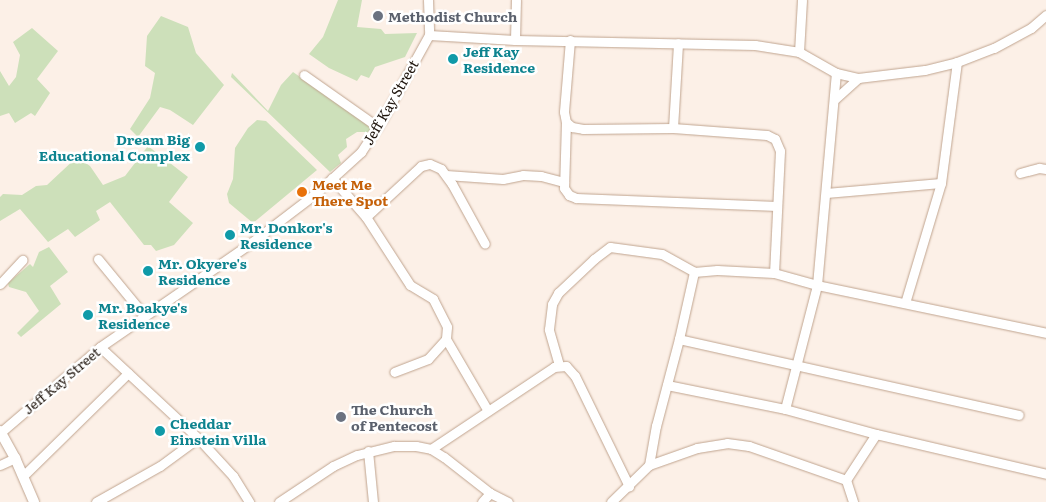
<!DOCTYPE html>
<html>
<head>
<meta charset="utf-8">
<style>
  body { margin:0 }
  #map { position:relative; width:1046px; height:502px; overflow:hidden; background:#fcf0e7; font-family:Literata,serif }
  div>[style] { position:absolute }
  .green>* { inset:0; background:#cde0ba }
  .roads { filter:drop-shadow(0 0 1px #c0a48f) drop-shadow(0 0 1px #c0a48f) }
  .minor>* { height:9px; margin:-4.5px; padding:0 4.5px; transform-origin:4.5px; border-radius:4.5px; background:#fff }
  .tertiary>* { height:10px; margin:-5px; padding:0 5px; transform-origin:5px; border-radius:5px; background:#fff }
  .dots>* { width:14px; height:14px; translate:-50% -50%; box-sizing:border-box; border:2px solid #fff; border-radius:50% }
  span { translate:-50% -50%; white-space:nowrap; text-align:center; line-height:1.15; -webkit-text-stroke:5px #fff; paint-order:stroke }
  .worship-label { font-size:14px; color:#5b616d; font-weight:700 }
  .left { translate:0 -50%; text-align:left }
  .culture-label { font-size:14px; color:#0d838f; font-weight:700 }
  .right { translate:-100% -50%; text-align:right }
  .street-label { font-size:14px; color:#1f150d }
  .food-label { font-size:14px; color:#c56008; font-weight:700 }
</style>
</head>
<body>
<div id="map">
  <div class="green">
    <i style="clip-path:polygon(338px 0,362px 0,357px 27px,381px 29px,385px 34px,417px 33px,405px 57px,375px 67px,369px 78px,361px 75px,357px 81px,329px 68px,309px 54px,323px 37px)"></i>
    <i style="clip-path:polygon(161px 16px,188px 27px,196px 53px,224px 85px,193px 125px,170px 110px,160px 107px,138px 137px,130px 129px,150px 98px,155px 73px,145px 66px,147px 36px)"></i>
    <i style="clip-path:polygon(32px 28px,58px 51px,37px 79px,50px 93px,35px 116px,31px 113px,15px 123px,9px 113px,0 116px,0 71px,9px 86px,16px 77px,20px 55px,13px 42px)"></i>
    <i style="clip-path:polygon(293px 72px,374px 128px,370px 132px,357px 132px,346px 139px,347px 147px,338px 155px,341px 163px,330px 172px,231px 77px,232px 73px,268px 111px,281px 85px)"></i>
    <i style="clip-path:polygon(257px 120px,266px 121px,317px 170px,253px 223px,229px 203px,227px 194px,233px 179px,235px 148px,248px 128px)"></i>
    <i style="clip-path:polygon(148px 146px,188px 177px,169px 202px,193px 223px,174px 245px,156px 251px,151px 245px,144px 245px,110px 202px,96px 211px,100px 220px,75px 237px,68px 229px,48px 242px,20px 209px,0 221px,0 197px,3px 194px,22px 195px,36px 186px,47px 185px,77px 157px,90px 166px,103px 185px,125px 176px)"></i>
    <i style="clip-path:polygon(49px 247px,68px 272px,50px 286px,61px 304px,21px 337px,17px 333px,39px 311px,26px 292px,9px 287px,8px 283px,30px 264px,33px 267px,39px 252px)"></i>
  </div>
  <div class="roads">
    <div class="minor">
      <i style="left:428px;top:0;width:35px;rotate:88deg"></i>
      <i style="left:515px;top:40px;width:40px;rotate:-88.6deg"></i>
      <i style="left:570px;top:40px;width:72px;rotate:94.8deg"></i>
      <i style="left:564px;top:112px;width:10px;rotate:79deg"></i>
      <i style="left:566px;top:122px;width:8px;rotate:40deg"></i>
      <i style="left:572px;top:127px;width:11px;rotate:10deg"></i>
      <i style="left:583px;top:129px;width:90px;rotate:-0.6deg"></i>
      <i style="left:673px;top:128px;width:85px;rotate:-86.6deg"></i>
      <i style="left:799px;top:52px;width:52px;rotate:-86.7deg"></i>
      <i style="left:304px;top:75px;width:90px;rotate:35.1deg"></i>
      <i style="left:835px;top:99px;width:31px;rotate:-42deg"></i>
      <i style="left:858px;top:78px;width:67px;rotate:-6.8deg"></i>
      <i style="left:925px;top:70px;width:33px;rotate:-14deg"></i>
      <i style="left:957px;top:62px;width:40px;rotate:-21deg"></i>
      <i style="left:994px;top:48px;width:42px;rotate:-28.4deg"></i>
      <i style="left:1031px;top:28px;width:20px;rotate:-41deg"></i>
      <i style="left:566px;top:122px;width:66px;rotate:91.7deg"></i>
      <i style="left:564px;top:188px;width:9px;rotate:54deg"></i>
      <i style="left:569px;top:195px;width:8px;rotate:23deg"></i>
      <i style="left:576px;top:198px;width:201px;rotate:2.3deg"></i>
      <i style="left:673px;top:128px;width:94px;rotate:4.3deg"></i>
      <i style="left:767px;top:135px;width:9px;rotate:27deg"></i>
      <i style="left:775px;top:139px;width:13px;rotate:67deg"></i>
      <i style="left:780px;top:151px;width:122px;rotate:92.8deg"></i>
      <i style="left:1020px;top:173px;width:20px;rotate:-15deg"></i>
      <i style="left:1039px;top:168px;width:7px;rotate:8deg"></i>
      <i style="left:446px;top:175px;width:57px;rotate:4deg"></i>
      <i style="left:503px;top:179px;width:20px;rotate:-11deg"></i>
      <i style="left:523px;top:175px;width:18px;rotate:3deg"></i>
      <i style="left:541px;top:176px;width:24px;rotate:15deg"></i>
      <i style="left:332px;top:178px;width:52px;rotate:48.9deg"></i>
      <i style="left:366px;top:217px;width:81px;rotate:57.1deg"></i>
      <i style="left:410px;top:285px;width:27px;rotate:31deg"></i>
      <i style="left:433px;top:299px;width:31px;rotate:63deg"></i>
      <i style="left:447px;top:327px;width:12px;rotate:95deg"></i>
      <i style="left:446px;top:339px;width:27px;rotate:132deg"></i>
      <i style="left:428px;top:359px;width:36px;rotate:159deg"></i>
      <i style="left:941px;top:183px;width:122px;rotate:-82.5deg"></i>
      <i style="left:826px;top:193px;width:115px;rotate:-5deg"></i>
      <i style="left:941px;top:183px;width:125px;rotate:106.7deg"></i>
      <i style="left:366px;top:217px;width:75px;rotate:-42.8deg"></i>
      <i style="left:421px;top:166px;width:9px;rotate:-13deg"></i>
      <i style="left:430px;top:164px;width:12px;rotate:24deg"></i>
      <i style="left:441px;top:169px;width:19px;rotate:54deg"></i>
      <i style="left:452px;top:184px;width:68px;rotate:61.2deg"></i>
      <i style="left:98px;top:259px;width:72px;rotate:50.6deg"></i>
      <i style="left:0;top:284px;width:33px;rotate:-47deg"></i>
      <i style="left:446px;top:339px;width:83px;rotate:59.7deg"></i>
      <i style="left:679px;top:339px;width:348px;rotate:12.6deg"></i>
      <i style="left:100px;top:347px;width:134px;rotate:42.9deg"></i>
      <i style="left:198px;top:438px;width:52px;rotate:47.4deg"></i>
      <i style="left:233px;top:476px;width:31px;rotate:58deg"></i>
      <i style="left:559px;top:365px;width:37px;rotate:-106deg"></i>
      <i style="left:549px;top:329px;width:25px;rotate:-83deg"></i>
      <i style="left:552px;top:304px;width:13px;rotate:-61deg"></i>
      <i style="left:558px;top:293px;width:50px;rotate:-43.4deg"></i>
      <i style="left:594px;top:259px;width:20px;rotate:-37deg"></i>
      <i style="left:610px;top:247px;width:52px;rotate:7.7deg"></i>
      <i style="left:662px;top:254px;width:37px;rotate:29deg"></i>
      <i style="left:694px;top:272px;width:23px;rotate:-5deg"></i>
      <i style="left:717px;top:270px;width:57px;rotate:3deg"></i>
      <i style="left:774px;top:273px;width:45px;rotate:15.6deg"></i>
      <i style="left:817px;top:285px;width:234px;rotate:11.8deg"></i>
      <i style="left:667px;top:385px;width:120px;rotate:11.5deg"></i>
      <i style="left:785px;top:409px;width:94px;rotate:15.4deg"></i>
      <i style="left:876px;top:434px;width:175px;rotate:13.2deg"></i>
      <i style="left:785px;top:409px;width:128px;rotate:-75.5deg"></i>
      <i style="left:817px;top:285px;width:213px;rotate:-84.9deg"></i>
      <i style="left:1px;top:432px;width:130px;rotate:-40.6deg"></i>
      <i style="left:100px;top:347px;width:185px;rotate:-34.6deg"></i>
      <i style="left:252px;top:242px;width:81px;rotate:-37.4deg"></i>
      <i style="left:316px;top:193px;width:61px;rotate:-42.3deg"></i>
      <i style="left:361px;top:152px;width:38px;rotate:-57deg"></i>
      <i style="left:382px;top:120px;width:97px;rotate:-61.1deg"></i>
      <i style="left:429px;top:35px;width:86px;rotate:3.3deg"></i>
      <i style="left:515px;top:40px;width:240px;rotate:1.2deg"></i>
      <i style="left:755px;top:45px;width:45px;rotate:9deg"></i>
      <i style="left:799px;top:52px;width:43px;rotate:29.6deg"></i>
      <i style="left:836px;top:73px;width:23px;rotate:13deg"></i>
      <i style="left:431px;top:449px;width:148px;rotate:-33.7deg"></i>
      <i style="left:554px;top:367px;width:12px;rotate:-5deg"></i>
      <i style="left:566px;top:366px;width:13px;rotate:48deg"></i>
      <i style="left:575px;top:376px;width:123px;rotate:63.9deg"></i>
      <i style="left:368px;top:451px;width:51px;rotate:84.4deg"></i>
      <i style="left:0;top:465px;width:17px;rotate:-25deg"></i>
      <i style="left:649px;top:465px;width:40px;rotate:-80deg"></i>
      <i style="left:656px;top:426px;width:90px;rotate:-75.2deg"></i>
      <i style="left:679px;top:339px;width:69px;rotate:-77.4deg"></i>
      <i style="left:23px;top:476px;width:147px;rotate:-44.4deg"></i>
      <i style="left:846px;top:480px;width:55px;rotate:-56.9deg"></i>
      <i style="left:96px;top:502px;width:73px;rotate:-29.4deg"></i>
      <i style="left:160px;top:466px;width:47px;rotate:-36.4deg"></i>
      <i style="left:279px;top:502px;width:65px;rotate:-33.7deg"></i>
      <i style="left:333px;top:466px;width:26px;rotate:-25deg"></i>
      <i style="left:357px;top:455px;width:38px;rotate:-14deg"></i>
      <i style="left:394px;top:446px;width:22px"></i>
      <i style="left:416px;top:446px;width:15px;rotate:11deg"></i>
      <i style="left:431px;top:449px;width:15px;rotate:32deg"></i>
      <i style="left:444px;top:457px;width:58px;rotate:38deg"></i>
      <i style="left:490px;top:493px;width:20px;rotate:27deg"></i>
      <i style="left:482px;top:502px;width:12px;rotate:-48deg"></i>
      <i style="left:611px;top:502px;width:53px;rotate:-44.2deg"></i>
      <i style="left:649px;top:465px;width:51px;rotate:-19.5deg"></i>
      <i style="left:697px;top:448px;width:30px;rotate:-9deg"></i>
      <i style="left:727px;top:443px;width:22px;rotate:8deg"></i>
      <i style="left:749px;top:446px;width:103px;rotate:19.3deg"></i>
      <i style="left:846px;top:480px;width:23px;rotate:72deg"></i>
    </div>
    <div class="tertiary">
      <i style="left:0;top:431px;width:31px;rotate:61deg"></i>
      <i style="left:15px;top:458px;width:48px;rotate:66.6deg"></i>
    </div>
  </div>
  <div class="dots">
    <i style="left:378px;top:16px;background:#6b7280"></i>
    <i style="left:453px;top:59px;background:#0f9aa8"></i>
    <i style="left:200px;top:147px;background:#0f9aa8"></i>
    <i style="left:302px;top:192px;background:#e8710a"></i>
    <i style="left:230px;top:235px;background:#0f9aa8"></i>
    <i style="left:148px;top:271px;background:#0f9aa8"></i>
    <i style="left:88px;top:315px;background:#0f9aa8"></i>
    <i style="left:341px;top:417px;background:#6b7280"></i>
    <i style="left:160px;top:431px;background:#0f9aa8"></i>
  </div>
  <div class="worship-label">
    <span class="left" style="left:388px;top:16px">Methodist Church</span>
    <span class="left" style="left:351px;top:417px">The Church<br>of Pentecost</span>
  </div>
  <div class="culture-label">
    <span class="left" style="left:463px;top:59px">Jeff Kay<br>Residence</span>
    <span class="right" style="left:190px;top:147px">Dream Big<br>Educational Complex</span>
    <span class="left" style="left:240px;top:235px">Mr. Donkor's<br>Residence</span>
    <span class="left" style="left:158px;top:271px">Mr. Okyere's<br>Residence</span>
    <span class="left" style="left:98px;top:315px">Mr. Boakye's<br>Residence</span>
    <span class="left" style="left:170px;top:431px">Cheddar<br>Einstein Villa</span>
  </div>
  <div class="street-label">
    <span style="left:390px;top:102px;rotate:-60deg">Jeff Kay Street</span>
    <span style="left:61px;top:380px;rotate:-40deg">Jeff Kay Street</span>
  </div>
  <div class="food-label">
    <span class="left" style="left:312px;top:192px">Meet Me<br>There Spot</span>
  </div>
</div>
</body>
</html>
